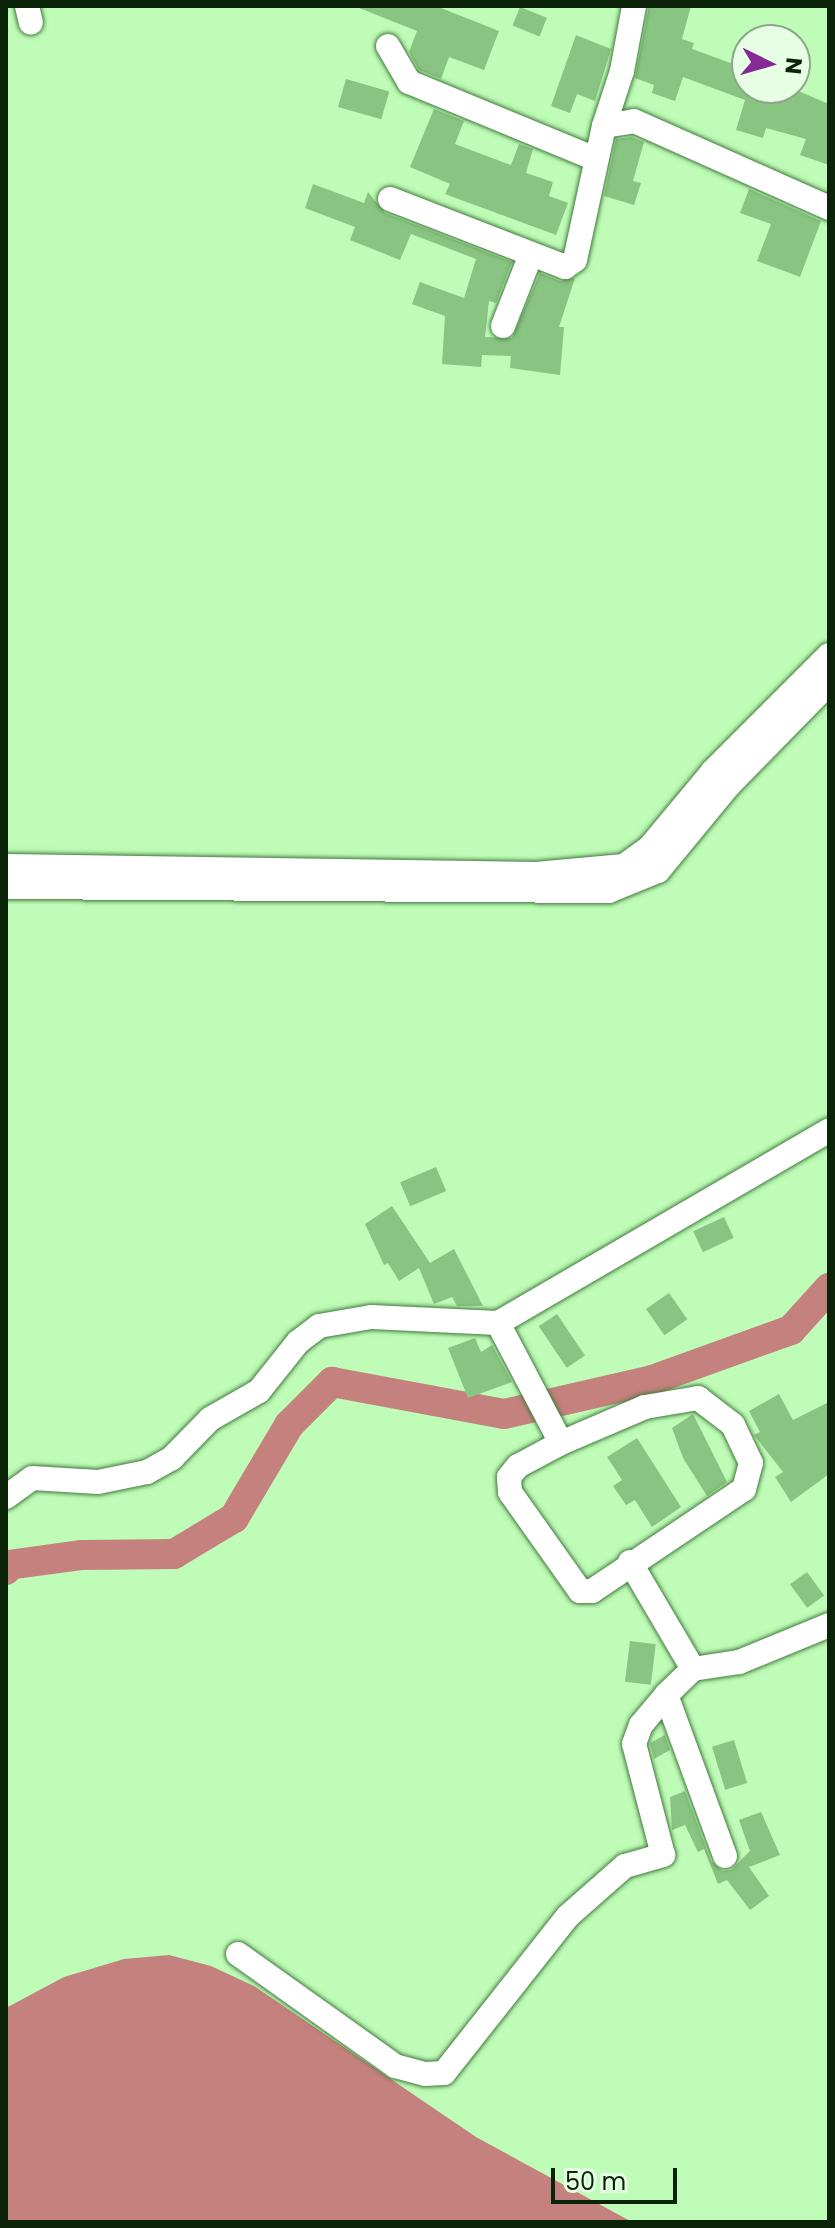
<!DOCTYPE html>
<html>
<head>
<meta charset="utf-8">
<style>
  body { margin:0 }
  #map { position:relative; width:835px; height:2228px; overflow:hidden; background:#befcb7; font-family:Poppins,sans-serif }
  div>[style] { position:absolute }
  .water>* { inset:0; background:#c5817e }
  .river>* { height:30px; margin:-15px; padding:0 15px; transform-origin:15px; border-radius:15px; background:#c5817e }
  .building>* { inset:0; background:#89c482; transform-origin:0 0 }
  .roads { filter:drop-shadow(0 0 2px #427a3d) drop-shadow(0 0 2px #427a3d) }
  .minor>* { height:24px; margin:-12px; padding:0 12px; transform-origin:12px; border-radius:12px; background:#fff }
  span { translate:-50% -50%; white-space:nowrap; text-align:center; line-height:1.15; -webkit-text-stroke:8px #e6fee3; paint-order:stroke }
  .frame { position:absolute; inset:0; border:8px solid #0b2309; pointer-events:none }
  .north { position:absolute; left:731px; top:24px; width:80px; height:80px; box-sizing:border-box; background:#e6fee3; border:2px solid #8ea68c; border-radius:50%; rotate:95deg; font-size:22px; font-weight:700; line-height:32px; text-align:center; color:#0b2309 }
  .north::after { content:''; display:block; margin:auto; width:28px; height:36px; background:#872a95; clip-path:polygon(50% 0,100% 100%,50% 72%,0 100%) }
  .scale { position:absolute; left:551px; top:2168px; width:126px; height:36px; box-sizing:border-box; border:4px solid #0b2309; border-top:0; padding-left:10px; font-size:24px; line-height:28px; white-space:nowrap; color:#0b2309; -webkit-text-stroke:6px #e6fee3; paint-order:stroke }
</style>
</head>
<body>
<div id="map">
  <div class="water">
    <i style="clip-path:polygon(169px 1955px,211px 1966px,254px 1986px,476px 2137px,632px 2222px,6px 2222px,6px 2008px,64px 1977px,124px 1959px)"></i>
  </div>
  <div class="river">
    <i style="left:6px;top:1570px;width:5px;rotate:-68deg"></i>
    <i style="left:8px;top:1565px;width:75px;rotate:-7.7deg"></i>
    <i style="left:82px;top:1555px;width:92px;rotate:-0.6deg"></i>
    <i style="left:174px;top:1554px;width:70px;rotate:-31deg"></i>
    <i style="left:234px;top:1518px;width:108px;rotate:-59.4deg"></i>
    <i style="left:289px;top:1425px;width:61px;rotate:-45deg"></i>
    <i style="left:332px;top:1382px;width:175px;rotate:10.5deg"></i>
    <i style="left:504px;top:1414px;width:152px;rotate:-12.9deg"></i>
    <i style="left:652px;top:1380px;width:148px;rotate:-19.8deg"></i>
    <i style="left:791px;top:1330px;width:57px;rotate:-47.9deg"></i>
  </div>
  <div class="building">
    <i style="clip-path:polygon(354px 6px,436px 6px,499px 31px,484px 70px,449px 57px,441px 79px,419px 70px,409px 52px,417px 31px)"></i>
    <i style="clip-path:polygon(649px 6px,691px 6px,682px 39px,694px 43px,692px 49px,747px 69px,747px 88px,791px 88px,829px 104px,829px 165px,800px 155px,806px 139px,766px 128px,763px 138px,736px 130px,745px 100px,683px 77px,675px 101px,652px 93px,654px 85px,635px 78px)"></i>
    <i style="left:520px;top:7px;width:29px;height:20px;rotate:22deg"></i>
    <i style="clip-path:polygon(576px 35px,611px 49px,595px 101px,577px 94px,570px 113px,551px 106px)"></i>
    <i style="left:346px;top:79px;width:45px;height:29px;rotate:16deg"></i>
    <i style="clip-path:polygon(434px 109px,464px 121px,455px 144px,511px 165px,519px 144px,533px 149px,526px 173px,553px 182px,549px 196px,568px 203px,556px 235px,445px 194px,450px 184px,410px 167px)"></i>
    <i style="clip-path:polygon(632px 137px,644px 142px,633px 181px,641px 183px,634px 205px,604px 196px,616px 139px)"></i>
    <i style="clip-path:polygon(313px 184px,364px 203px,368px 192px,385px 213px,512px 262px,496px 303px,489px 301px,485px 337px,512px 338px,540px 273px,560px 281px,575px 278px,559px 327px,564px 327px,560px 375px,510px 368px,511px 356px,482px 355px,481px 367px,442px 364px,445px 316px,412px 304px,420px 282px,464px 298px,476px 259px,411px 234px,400px 260px,350px 240px,355px 227px,305px 208px)"></i>
    <i style="clip-path:polygon(749px 189px,821px 221px,800px 277px,757px 261px,771px 224px,740px 213px)"></i>
    <i style="left:436px;top:1167px;width:26px;height:39px;rotate:67deg"></i>
    <i style="clip-path:polygon(392px 1206px,430px 1263px,454px 1249px,483px 1306px,457px 1306px,452px 1297px,434px 1304px,419px 1268px,399px 1281px,388px 1263px,384px 1265px,365px 1224px)"></i>
    <i style="left:724px;top:1217px;width:23px;height:34px;rotate:65deg"></i>
    <i style="left:669px;top:1293px;width:32px;height:28px;rotate:55deg"></i>
    <i style="left:557px;top:1314px;width:50px;height:22px;rotate:56deg"></i>
    <i style="clip-path:polygon(475px 1338px,481px 1352px,492px 1345px,512px 1382px,468px 1398px,448px 1348px)"></i>
    <i style="clip-path:polygon(779px 1394px,793px 1420px,829px 1402px,829px 1474px,791px 1502px,775px 1477px,783px 1472px,754px 1435px,760px 1432px,749px 1411px)"></i>
    <i style="clip-path:polygon(693px 1414px,727px 1482px,707px 1496px,683px 1458px,672px 1428px)"></i>
    <i style="clip-path:polygon(637px 1438px,681px 1507px,652px 1527px,635px 1500px,626px 1505px,613px 1486px,622px 1480px,607px 1457px)"></i>
    <i style="left:807px;top:1572px;width:29px;height:21px;rotate:54deg"></i>
    <i style="left:630px;top:1641px;width:26px;height:41px;rotate:7deg"></i>
    <i style="clip-path:polygon(665px 1735px,670px 1750px,654px 1759px,650px 1743px)"></i>
    <i style="left:734px;top:1740px;width:45px;height:23px;rotate:73deg"></i>
    <i style="clip-path:polygon(685px 1791px,711px 1861px,722px 1871px,731px 1870px,750px 1851px,739px 1820px,761px 1812px,780px 1855px,749px 1867px,769px 1896px,750px 1910px,727px 1880px,718px 1884px,704px 1849px,698px 1852px,685px 1825px,672px 1830px,670px 1797px)"></i>
  </div>
  <div class="roads">
    <div class="minor">
      <i style="left:27px;top:6px;width:17px;rotate:77deg"></i>
      <i style="left:388px;top:46px;width:42px;rotate:59.7deg"></i>
      <i style="left:409px;top:82px;width:202px;rotate:22.4deg"></i>
      <i style="left:604px;top:126px;width:58px;rotate:-71.9deg"></i>
      <i style="left:622px;top:71px;width:66px;rotate:-79.5deg"></i>
      <i style="left:390px;top:199px;width:188px;rotate:21.2deg"></i>
      <i style="left:565px;top:267px;width:12px;rotate:-35deg"></i>
      <i style="left:575px;top:260px;width:137px;rotate:-77.8deg"></i>
      <i style="left:604px;top:126px;width:30px;rotate:-9deg"></i>
      <i style="left:634px;top:121px;width:214px;rotate:24deg"></i>
      <i style="left:503px;top:326px;width:74px;rotate:-68.6deg"></i>
      <i style="left:6px;top:866px;width:530px;rotate:0.86deg"></i>
      <i style="left:536px;top:874px;width:88px;rotate:-5.2deg"></i>
      <i style="left:624px;top:866px;width:32px;rotate:-36deg"></i>
      <i style="left:650px;top:847px;width:99px;rotate:-50.3deg"></i>
      <i style="left:713px;top:771px;width:164px;rotate:-45deg"></i>
      <i style="left:6px;top:887px;width:603px;rotate:0.38deg"></i>
      <i style="left:609px;top:891px;width:53px;rotate:-22.2deg"></i>
      <i style="left:658px;top:871px;width:112px;rotate:-50.5deg"></i>
      <i style="left:729px;top:785px;width:143px;rotate:-45.6deg"></i>
      <i style="left:561px;top:1443px;width:91px;rotate:-23.2deg"></i>
      <i style="left:645px;top:1407px;width:54px;rotate:-9.6deg"></i>
      <i style="left:698px;top:1398px;width:44px;rotate:37.6deg"></i>
      <i style="left:733px;top:1425px;width:42px;rotate:64.7deg"></i>
      <i style="left:751px;top:1463px;width:27px;rotate:105deg"></i>
      <i style="left:744px;top:1489px;width:183px;rotate:146.1deg"></i>
      <i style="left:592px;top:1591px;width:12px;rotate:180deg"></i>
      <i style="left:580px;top:1591px;width:121px;rotate:-125.3deg"></i>
      <i style="left:510px;top:1492px;width:15px;rotate:-94deg"></i>
      <i style="left:509px;top:1477px;width:14px;rotate:-51deg"></i>
      <i style="left:518px;top:1466px;width:49px;rotate:-28.1deg"></i>
      <i style="left:561px;top:1443px;width:136px;rotate:-117.7deg"></i>
      <i style="left:498px;top:1323px;width:383px;rotate:-30.2deg"></i>
      <i style="left:6px;top:1497px;width:32px;rotate:-36deg"></i>
      <i style="left:32px;top:1478px;width:66px;rotate:3.5deg"></i>
      <i style="left:98px;top:1482px;width:50px;rotate:-11.5deg"></i>
      <i style="left:147px;top:1472px;width:29px;rotate:-29deg"></i>
      <i style="left:172px;top:1458px;width:54px;rotate:-45.7deg"></i>
      <i style="left:210px;top:1419px;width:56px;rotate:-29.7deg"></i>
      <i style="left:259px;top:1391px;width:63px;rotate:-51.5deg"></i>
      <i style="left:298px;top:1342px;width:26px;rotate:-37deg"></i>
      <i style="left:319px;top:1326px;width:53px;rotate:-9.8deg"></i>
      <i style="left:371px;top:1317px;width:127px;rotate:2.7deg"></i>
      <i style="left:630px;top:1562px;width:124px;rotate:59.5deg"></i>
      <i style="left:725px;top:1856px;width:171px;rotate:-110.1deg"></i>
      <i style="left:666px;top:1695px;width:37px;rotate:-44deg"></i>
      <i style="left:693px;top:1669px;width:47px;rotate:-8.7deg"></i>
      <i style="left:739px;top:1662px;width:97px;rotate:-22.3deg"></i>
      <i style="left:238px;top:1954px;width:193px;rotate:35.5deg"></i>
      <i style="left:395px;top:2066px;width:31px;rotate:15deg"></i>
      <i style="left:425px;top:2074px;width:19px;rotate:-3deg"></i>
      <i style="left:444px;top:2073px;width:200px;rotate:-51.7deg"></i>
      <i style="left:568px;top:1916px;width:76px;rotate:-41.3deg"></i>
      <i style="left:625px;top:1866px;width:40px;rotate:-16deg"></i>
      <i style="left:663px;top:1855px;width:115px;rotate:-104.6deg"></i>
      <i style="left:634px;top:1744px;width:20px;rotate:-70deg"></i>
      <i style="left:641px;top:1725px;width:39px;rotate:-50deg"></i>
    </div>
  </div>
  <div class="frame"></div>
  <div class="north">N</div>
  <div class="scale">50 m</div>
</div>
</body>
</html>
